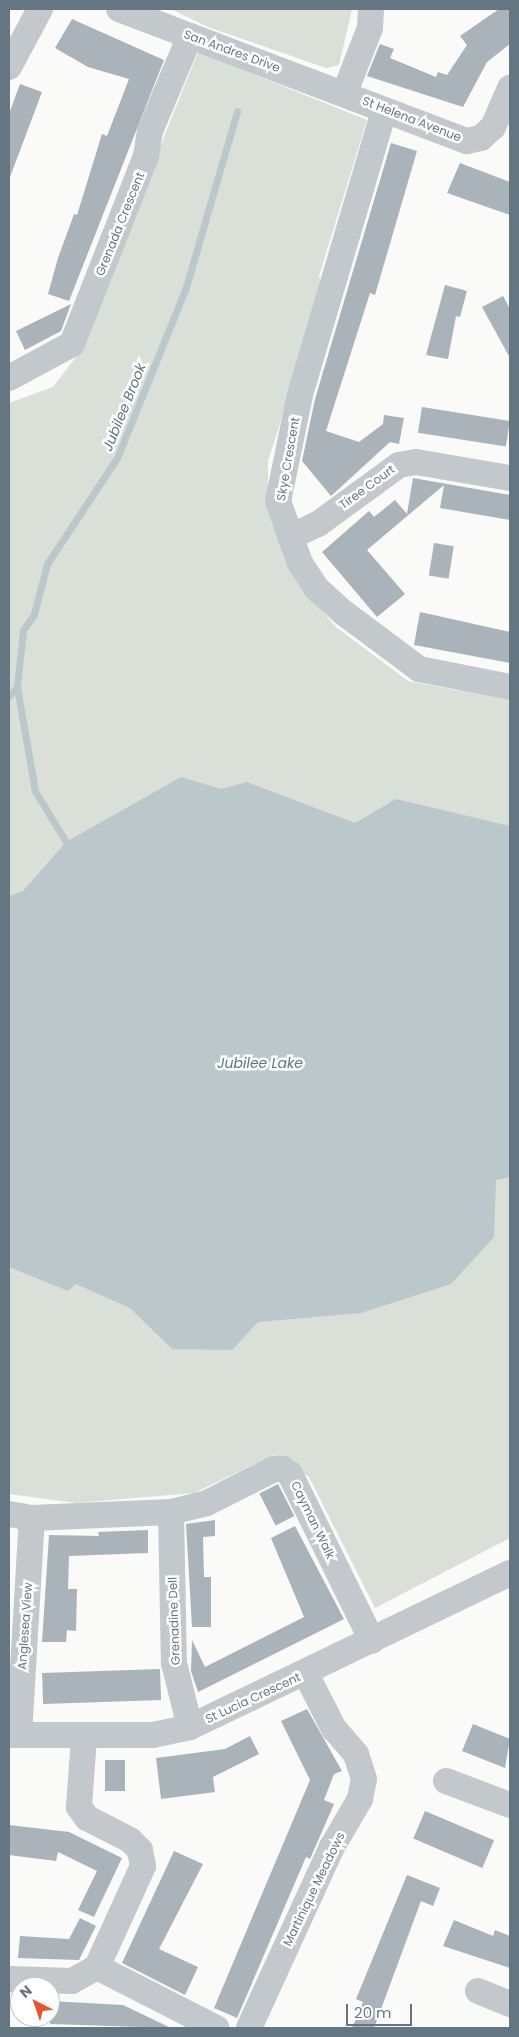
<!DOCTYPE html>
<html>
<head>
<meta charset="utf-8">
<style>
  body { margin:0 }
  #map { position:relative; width:519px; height:2037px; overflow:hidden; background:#fafaf8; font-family:Poppins,sans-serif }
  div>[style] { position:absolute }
  .green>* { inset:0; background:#dadfd7 }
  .water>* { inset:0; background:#bbc7cb }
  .stream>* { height:7px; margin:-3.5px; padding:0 3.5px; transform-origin:3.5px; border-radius:3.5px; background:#bbc7cb }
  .building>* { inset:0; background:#aab3b9; transform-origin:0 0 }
  .minor>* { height:26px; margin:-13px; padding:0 13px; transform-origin:13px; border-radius:13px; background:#c3c8cc }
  span { translate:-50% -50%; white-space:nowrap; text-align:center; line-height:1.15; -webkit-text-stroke:5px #fff; paint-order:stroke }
  .street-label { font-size:12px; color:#657683 }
  .water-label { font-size:14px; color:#60757c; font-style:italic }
  .frame { position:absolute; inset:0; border:10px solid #657683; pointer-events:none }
  .north { position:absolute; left:10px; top:1977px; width:50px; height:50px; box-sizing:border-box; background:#fff; border:1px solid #c1c8cd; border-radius:50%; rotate:319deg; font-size:14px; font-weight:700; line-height:20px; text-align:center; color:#657683 }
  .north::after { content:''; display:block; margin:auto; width:18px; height:22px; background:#e4572e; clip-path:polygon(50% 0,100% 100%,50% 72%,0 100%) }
  .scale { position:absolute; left:346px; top:2004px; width:66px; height:22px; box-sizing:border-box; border:2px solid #657683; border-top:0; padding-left:6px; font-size:15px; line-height:18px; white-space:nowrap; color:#657683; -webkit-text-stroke:4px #fff; paint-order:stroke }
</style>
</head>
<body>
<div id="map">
  <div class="green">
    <i style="clip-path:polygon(171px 9px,352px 9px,339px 65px,326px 68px,208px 27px)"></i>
    <i style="clip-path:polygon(198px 52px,367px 120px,319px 276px,323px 290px,268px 461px,268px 509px,296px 581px,336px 627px,408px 681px,510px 700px,510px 1538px,375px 1608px,309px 1477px,274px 1455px,194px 1493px,76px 1503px,9px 1494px,9px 403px,53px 387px,76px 357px)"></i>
  </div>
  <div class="water">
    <i style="clip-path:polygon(181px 777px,221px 789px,247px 782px,355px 823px,396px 799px,510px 826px,510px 1177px,496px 1180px,494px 1237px,451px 1284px,361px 1313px,258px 1322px,232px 1350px,172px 1349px,130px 1308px,76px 1284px,68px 1291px,9px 1267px,9px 896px,23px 891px,66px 842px)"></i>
  </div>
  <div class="stream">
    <i style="left:17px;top:687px;width:106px;rotate:80.2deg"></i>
    <i style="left:35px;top:791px;width:60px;rotate:58.7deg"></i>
    <i style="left:9px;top:696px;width:12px;rotate:-48deg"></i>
    <i style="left:17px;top:687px;width:57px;rotate:-84deg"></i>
    <i style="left:23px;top:630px;width:19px;rotate:-55deg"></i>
    <i style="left:34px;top:614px;width:52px;rotate:-75.4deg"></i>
    <i style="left:47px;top:564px;width:127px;rotate:-56.6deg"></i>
    <i style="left:117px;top:458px;width:184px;rotate:-68deg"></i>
    <i style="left:186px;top:287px;width:183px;rotate:-73.8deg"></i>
  </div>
  <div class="building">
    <i style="clip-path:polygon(499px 9px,510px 9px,510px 44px,487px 62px,463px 107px,367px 76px,380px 44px,394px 49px,390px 58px,436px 77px,438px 72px,447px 75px,467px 45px,460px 36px)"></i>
    <i style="clip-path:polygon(72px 19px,164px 60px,69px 301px,48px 294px,58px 258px,74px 214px,77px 215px,102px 134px,107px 136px,129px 79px,88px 67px,55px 48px)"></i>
    <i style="clip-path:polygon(20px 84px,42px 92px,10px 177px,9px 114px)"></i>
    <i style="clip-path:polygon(391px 143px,417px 151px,375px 295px,370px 293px,326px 431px,359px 442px,383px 424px,384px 415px,404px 418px,399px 444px,390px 442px,331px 496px,302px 461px,315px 399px)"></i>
    <i style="clip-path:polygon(460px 163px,510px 182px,510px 215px,447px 193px)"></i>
    <i style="clip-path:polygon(445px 285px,467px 291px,460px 317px,456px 316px,448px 359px,426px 355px)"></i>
    <i style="clip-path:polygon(503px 296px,510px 309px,510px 358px,482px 307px)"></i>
    <i style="clip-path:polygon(71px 304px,61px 331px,25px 350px,16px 331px)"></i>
    <i style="left:422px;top:407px;width:89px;height:26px;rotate:9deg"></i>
    <i style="clip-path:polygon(413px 478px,510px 495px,510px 520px,440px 508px,444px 485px,367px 550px,405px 594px,377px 617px,322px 552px,369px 511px,374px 517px,395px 500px,407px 514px)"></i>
    <i style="left:434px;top:543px;width:20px;height:33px;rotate:9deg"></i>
    <i style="clip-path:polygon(420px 612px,510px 632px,510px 663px,414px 645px)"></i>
    <i style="left:278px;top:1484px;width:36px;height:21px;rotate:63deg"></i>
    <i style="clip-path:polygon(215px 1520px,215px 1536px,203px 1537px,204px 1577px,211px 1577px,211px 1627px,192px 1627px,186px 1524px)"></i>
    <i style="clip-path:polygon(295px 1526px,344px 1619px,198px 1692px,191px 1671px,192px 1640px,205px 1667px,304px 1617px,271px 1538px)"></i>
    <i style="clip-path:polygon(148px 1530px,148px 1553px,69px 1556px,68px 1589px,77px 1589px,76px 1631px,67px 1630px,66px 1642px,42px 1642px,49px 1535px,99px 1536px,98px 1532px)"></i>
    <i style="left:160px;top:1669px;width:31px;height:118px;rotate:88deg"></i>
    <i style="clip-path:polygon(307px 1709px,342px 1771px,334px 1774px,324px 1800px,334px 1804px,310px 1859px,306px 1857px,237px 2018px,214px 2008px,310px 1780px,281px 1721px)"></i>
    <i style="clip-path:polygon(473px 1724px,510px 1739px,505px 1768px,462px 1751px)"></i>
    <i style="clip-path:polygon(250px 1736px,259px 1754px,213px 1777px,215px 1792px,161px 1799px,156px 1758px,225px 1749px)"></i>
    <i style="left:125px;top:1760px;width:31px;height:20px;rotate:90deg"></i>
    <i style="left:425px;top:1811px;width:75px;height:30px;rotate:23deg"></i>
    <i style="clip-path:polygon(9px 1825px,69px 1832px,122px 1858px,94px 1917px,78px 1910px,97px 1871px,58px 1852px,56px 1861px,9px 1855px)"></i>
    <i style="clip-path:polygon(174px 1851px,203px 1864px,159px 1949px,198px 1967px,185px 1995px,122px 1963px)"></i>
    <i style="clip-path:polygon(407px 1875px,440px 1888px,433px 1906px,421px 1901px,374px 2028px,352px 2028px,363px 2002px,356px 1999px)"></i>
    <i style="clip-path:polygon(80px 1918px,96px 1926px,79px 1960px,18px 1958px,20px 1936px,69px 1939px)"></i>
    <i style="clip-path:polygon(454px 1920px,493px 1936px,495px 1930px,510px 1936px,510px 1968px,443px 1946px)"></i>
    <i style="clip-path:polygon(50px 2001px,123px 2005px,171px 2028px,50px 2024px)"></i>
  </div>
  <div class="minor">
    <i style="left:119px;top:9px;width:372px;rotate:20.8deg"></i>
    <i style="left:467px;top:141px;width:14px;rotate:-12deg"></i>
    <i style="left:481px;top:138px;width:16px;rotate:-43deg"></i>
    <i style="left:493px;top:127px;width:43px;rotate:-66.4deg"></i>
    <i style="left:9px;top:67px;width:66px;rotate:-61.9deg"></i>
    <i style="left:345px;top:92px;width:69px;rotate:-68.7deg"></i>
    <i style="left:370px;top:28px;width:19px;rotate:-87deg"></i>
    <i style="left:384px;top:111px;width:296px;rotate:106.5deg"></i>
    <i style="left:300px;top:395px;width:108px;rotate:101.7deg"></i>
    <i style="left:278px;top:501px;width:66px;rotate:70.5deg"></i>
    <i style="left:300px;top:563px;width:30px;rotate:57deg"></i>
    <i style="left:316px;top:588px;width:38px;rotate:42deg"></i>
    <i style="left:344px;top:613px;width:94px;rotate:36.7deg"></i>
    <i style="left:419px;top:669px;width:93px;rotate:11.2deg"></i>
    <i style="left:9px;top:378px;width:72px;rotate:-28.4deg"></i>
    <i style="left:72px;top:344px;width:202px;rotate:-68.5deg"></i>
    <i style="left:146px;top:156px;width:25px;rotate:-81deg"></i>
    <i style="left:150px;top:131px;width:103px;rotate:-67.2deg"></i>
    <i style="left:290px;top:537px;width:31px;rotate:-25deg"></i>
    <i style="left:318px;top:524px;width:100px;rotate:-36.1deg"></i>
    <i style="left:399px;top:465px;width:17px;rotate:-10deg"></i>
    <i style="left:416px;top:462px;width:95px;rotate:9.7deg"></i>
    <i style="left:171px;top:1512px;width:151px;rotate:88.9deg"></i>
    <i style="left:174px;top:1663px;width:66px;rotate:76deg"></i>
    <i style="left:9px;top:1514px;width:23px;rotate:10deg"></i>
    <i style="left:32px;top:1518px;width:139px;rotate:-2.5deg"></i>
    <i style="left:171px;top:1512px;width:37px;rotate:-14deg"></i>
    <i style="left:207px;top:1503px;width:75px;rotate:-26.9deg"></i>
    <i style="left:274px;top:1469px;width:9px"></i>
    <i style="left:283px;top:1469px;width:9px;rotate:36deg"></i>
    <i style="left:290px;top:1474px;width:186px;rotate:63.8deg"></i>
    <i style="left:9px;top:1735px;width:144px"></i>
    <i style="left:153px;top:1735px;width:38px;rotate:-12deg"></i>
    <i style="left:190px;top:1727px;width:355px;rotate:-25.7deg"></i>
    <i style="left:19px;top:1735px;width:217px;rotate:-86.6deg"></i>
    <i style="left:446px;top:1781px;width:68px;rotate:20.6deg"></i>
    <i style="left:97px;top:1967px;width:134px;rotate:27.1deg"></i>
    <i style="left:9px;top:1979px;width:63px;rotate:1.8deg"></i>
    <i style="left:72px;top:1981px;width:29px;rotate:-29deg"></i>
    <i style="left:97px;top:1967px;width:111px;rotate:-65.5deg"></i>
    <i style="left:143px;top:1866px;width:16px;rotate:-101deg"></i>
    <i style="left:140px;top:1850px;width:14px;rotate:-135deg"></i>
    <i style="left:130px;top:1840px;width:48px;rotate:-152.9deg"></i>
    <i style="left:87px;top:1818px;width:14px;rotate:-126deg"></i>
    <i style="left:79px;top:1807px;width:70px;rotate:-85.9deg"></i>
    <i style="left:478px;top:1991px;width:35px;rotate:22deg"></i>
    <i style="left:249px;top:2028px;width:199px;rotate:-65.4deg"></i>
    <i style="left:332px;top:1847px;width:56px;rotate:-59.7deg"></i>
    <i style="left:360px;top:1799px;width:20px;rotate:-79deg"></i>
    <i style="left:364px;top:1779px;width:26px;rotate:-108deg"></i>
    <i style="left:356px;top:1754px;width:33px;rotate:-131deg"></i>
    <i style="left:334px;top:1729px;width:62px;rotate:-117deg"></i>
  </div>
  <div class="street-label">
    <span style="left:232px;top:51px;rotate:20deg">San Andres Drive</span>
    <span style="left:412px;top:119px;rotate:21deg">St Helena Avenue</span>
    <span style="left:120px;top:224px;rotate:-68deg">Grenada Crescent</span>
    <span style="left:288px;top:459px;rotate:-80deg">Skye Crescent</span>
    <span style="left:367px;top:487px;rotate:-36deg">Tiree Court</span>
    <span style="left:313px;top:1520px;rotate:64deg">Cayman Walk</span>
    <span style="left:174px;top:1621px;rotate:-92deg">Grenadine Dell</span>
    <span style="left:25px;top:1626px;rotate:-86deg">Anglesea View</span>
    <span style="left:253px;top:1698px;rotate:-25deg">St Lucia Crescent</span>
    <span style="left:314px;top:1889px;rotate:-64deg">Martinique Meadows</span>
  </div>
  <div class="water-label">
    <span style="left:124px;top:407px;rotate:-68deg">Jubilee Brook</span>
    <span style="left:260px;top:1063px">Jubilee Lake</span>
  </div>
  <div class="frame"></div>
  <div class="north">N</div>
  <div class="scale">20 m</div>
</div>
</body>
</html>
